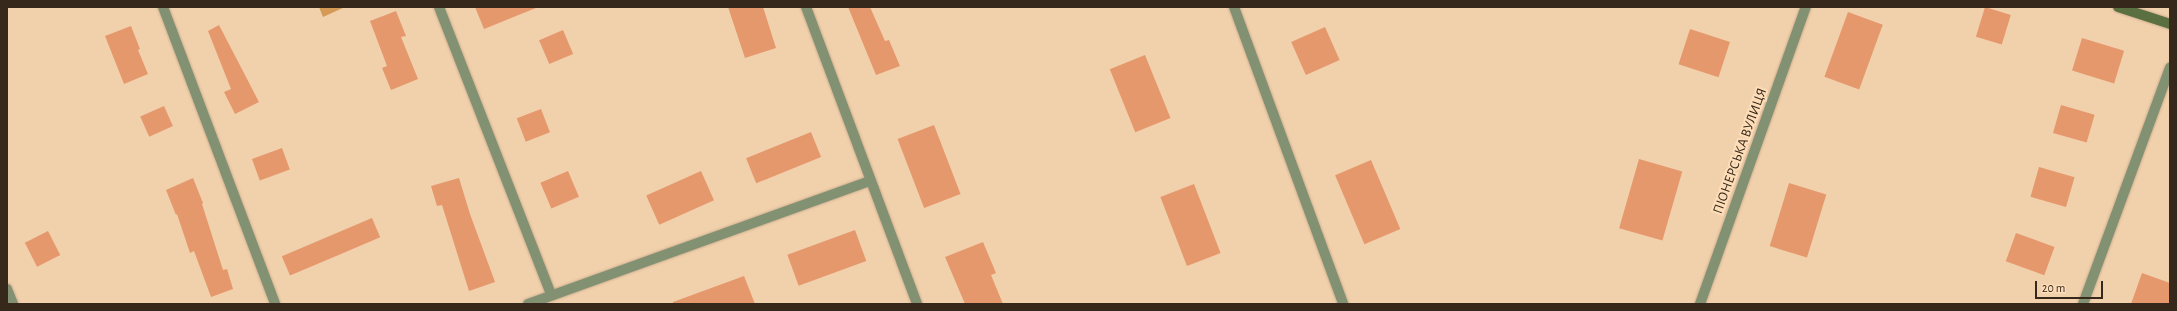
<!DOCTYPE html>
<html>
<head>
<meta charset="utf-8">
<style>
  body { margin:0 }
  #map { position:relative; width:2177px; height:311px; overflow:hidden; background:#f1d0ac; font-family:"Alegreya Sans",sans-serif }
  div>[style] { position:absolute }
  .forest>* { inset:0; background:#d59b56 }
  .building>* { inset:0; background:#e6986d; transform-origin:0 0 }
  .roads { filter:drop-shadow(0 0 1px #ccaf8f) drop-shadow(0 0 1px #ccaf8f) }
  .minor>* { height:10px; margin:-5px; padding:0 5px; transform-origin:5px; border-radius:5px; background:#829171 }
  .secondary>* { height:10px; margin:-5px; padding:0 5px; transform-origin:5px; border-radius:5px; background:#5a7040 }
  span { translate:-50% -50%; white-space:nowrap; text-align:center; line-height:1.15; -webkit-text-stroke:4px #feddb9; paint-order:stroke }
  .street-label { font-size:14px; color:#36291b }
  .frame { position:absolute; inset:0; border:8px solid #36291b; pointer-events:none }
  .scale { position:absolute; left:2035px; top:281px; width:68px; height:18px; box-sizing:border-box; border:2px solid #36291b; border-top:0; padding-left:5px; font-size:12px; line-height:14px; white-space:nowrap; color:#36291b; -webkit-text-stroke:3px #feddb9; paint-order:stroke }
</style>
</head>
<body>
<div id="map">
  <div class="forest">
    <i style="clip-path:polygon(319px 7px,345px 7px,323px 17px)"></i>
  </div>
  <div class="building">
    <i style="clip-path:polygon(475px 7px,535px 7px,536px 8px,484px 29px)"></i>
    <i style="clip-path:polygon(728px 7px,763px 7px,776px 48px,745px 58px)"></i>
    <i style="clip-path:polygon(848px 7px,870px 7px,885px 41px,889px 40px,900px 66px,876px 75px)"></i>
    <i style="left:1985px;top:7px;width:27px;height:31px;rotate:17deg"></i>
    <i style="clip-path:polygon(396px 11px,406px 36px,401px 37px,418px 79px,391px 90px,382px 68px,387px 66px,370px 21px)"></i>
    <i style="left:1848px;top:12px;width:37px;height:69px;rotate:20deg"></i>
    <i style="clip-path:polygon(219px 25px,259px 102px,235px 114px,224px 92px,231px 89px,208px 31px)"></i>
    <i style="clip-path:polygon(131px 26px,140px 49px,138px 50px,148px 74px,124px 84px,105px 36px)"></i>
    <i style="left:1325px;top:27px;width:36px;height:37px;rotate:66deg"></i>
    <i style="left:1690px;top:29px;width:42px;height:37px;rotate:18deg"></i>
    <i style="left:563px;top:30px;width:26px;height:26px;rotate:67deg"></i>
    <i style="left:2082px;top:38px;width:44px;height:34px;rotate:17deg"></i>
    <i style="left:1145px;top:55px;width:68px;height:38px;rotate:68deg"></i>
    <i style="left:2061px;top:105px;width:35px;height:29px;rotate:16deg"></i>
    <i style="left:164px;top:106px;width:22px;height:26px;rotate:66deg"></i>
    <i style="left:541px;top:109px;width:25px;height:26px;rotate:69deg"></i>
    <i style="left:934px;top:125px;width:74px;height:39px;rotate:69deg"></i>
    <i style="left:811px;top:132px;width:27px;height:70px;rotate:68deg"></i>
    <i style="left:282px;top:148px;width:23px;height:32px;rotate:70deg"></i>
    <i style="left:1639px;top:159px;width:45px;height:72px;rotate:16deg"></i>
    <i style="left:1371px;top:160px;width:75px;height:39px;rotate:67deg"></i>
    <i style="left:2039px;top:167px;width:37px;height:31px;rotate:16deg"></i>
    <i style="left:568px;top:171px;width:28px;height:30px;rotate:67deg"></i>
    <i style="left:701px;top:171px;width:32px;height:60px;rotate:66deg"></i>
    <i style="clip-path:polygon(193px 178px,203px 203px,202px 204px,223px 270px,227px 269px,233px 289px,211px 297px,194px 251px,190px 253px,177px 214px,176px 215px,166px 190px)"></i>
    <i style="clip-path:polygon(459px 178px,470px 214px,495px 282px,469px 291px,442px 205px,437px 206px,431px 186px)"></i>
    <i style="left:1789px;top:183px;width:39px;height:66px;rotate:17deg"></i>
    <i style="left:1194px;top:184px;width:74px;height:36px;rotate:69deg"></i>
    <i style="left:372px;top:218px;width:21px;height:98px;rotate:67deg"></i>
    <i style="left:855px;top:230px;width:33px;height:72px;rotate:70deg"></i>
    <i style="left:48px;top:231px;width:27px;height:26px;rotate:63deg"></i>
    <i style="left:2016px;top:233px;width:41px;height:30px;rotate:20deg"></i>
    <i style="clip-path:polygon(983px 242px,996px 273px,991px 275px,1003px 304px,965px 304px,945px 257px)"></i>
    <i style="clip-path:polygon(2142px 273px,2170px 283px,2170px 304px,2131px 304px)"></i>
    <i style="clip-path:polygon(744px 276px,755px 304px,673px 304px,673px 302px)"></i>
  </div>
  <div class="roads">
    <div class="minor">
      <i style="left:163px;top:7px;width:317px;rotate:69.3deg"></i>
      <i style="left:439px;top:7px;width:309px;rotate:68.7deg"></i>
      <i style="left:806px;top:7px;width:317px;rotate:69.5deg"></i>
      <i style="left:1234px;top:7px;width:316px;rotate:69.8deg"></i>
      <i style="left:7px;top:289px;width:16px;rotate:68deg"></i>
      <i style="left:528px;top:304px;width:363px;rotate:-19.8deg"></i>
      <i style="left:1700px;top:304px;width:315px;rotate:-70.4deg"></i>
      <i style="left:2083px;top:304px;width:252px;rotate:-69.8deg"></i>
    </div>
    <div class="secondary">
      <i style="left:2118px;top:7px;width:55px;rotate:18.1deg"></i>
    </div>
  </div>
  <div class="street-label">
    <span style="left:1740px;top:151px;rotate:-70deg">ПІОНЕРСЬКА ВУЛИЦЯ</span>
  </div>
  <div class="frame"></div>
  <div class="scale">20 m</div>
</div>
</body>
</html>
